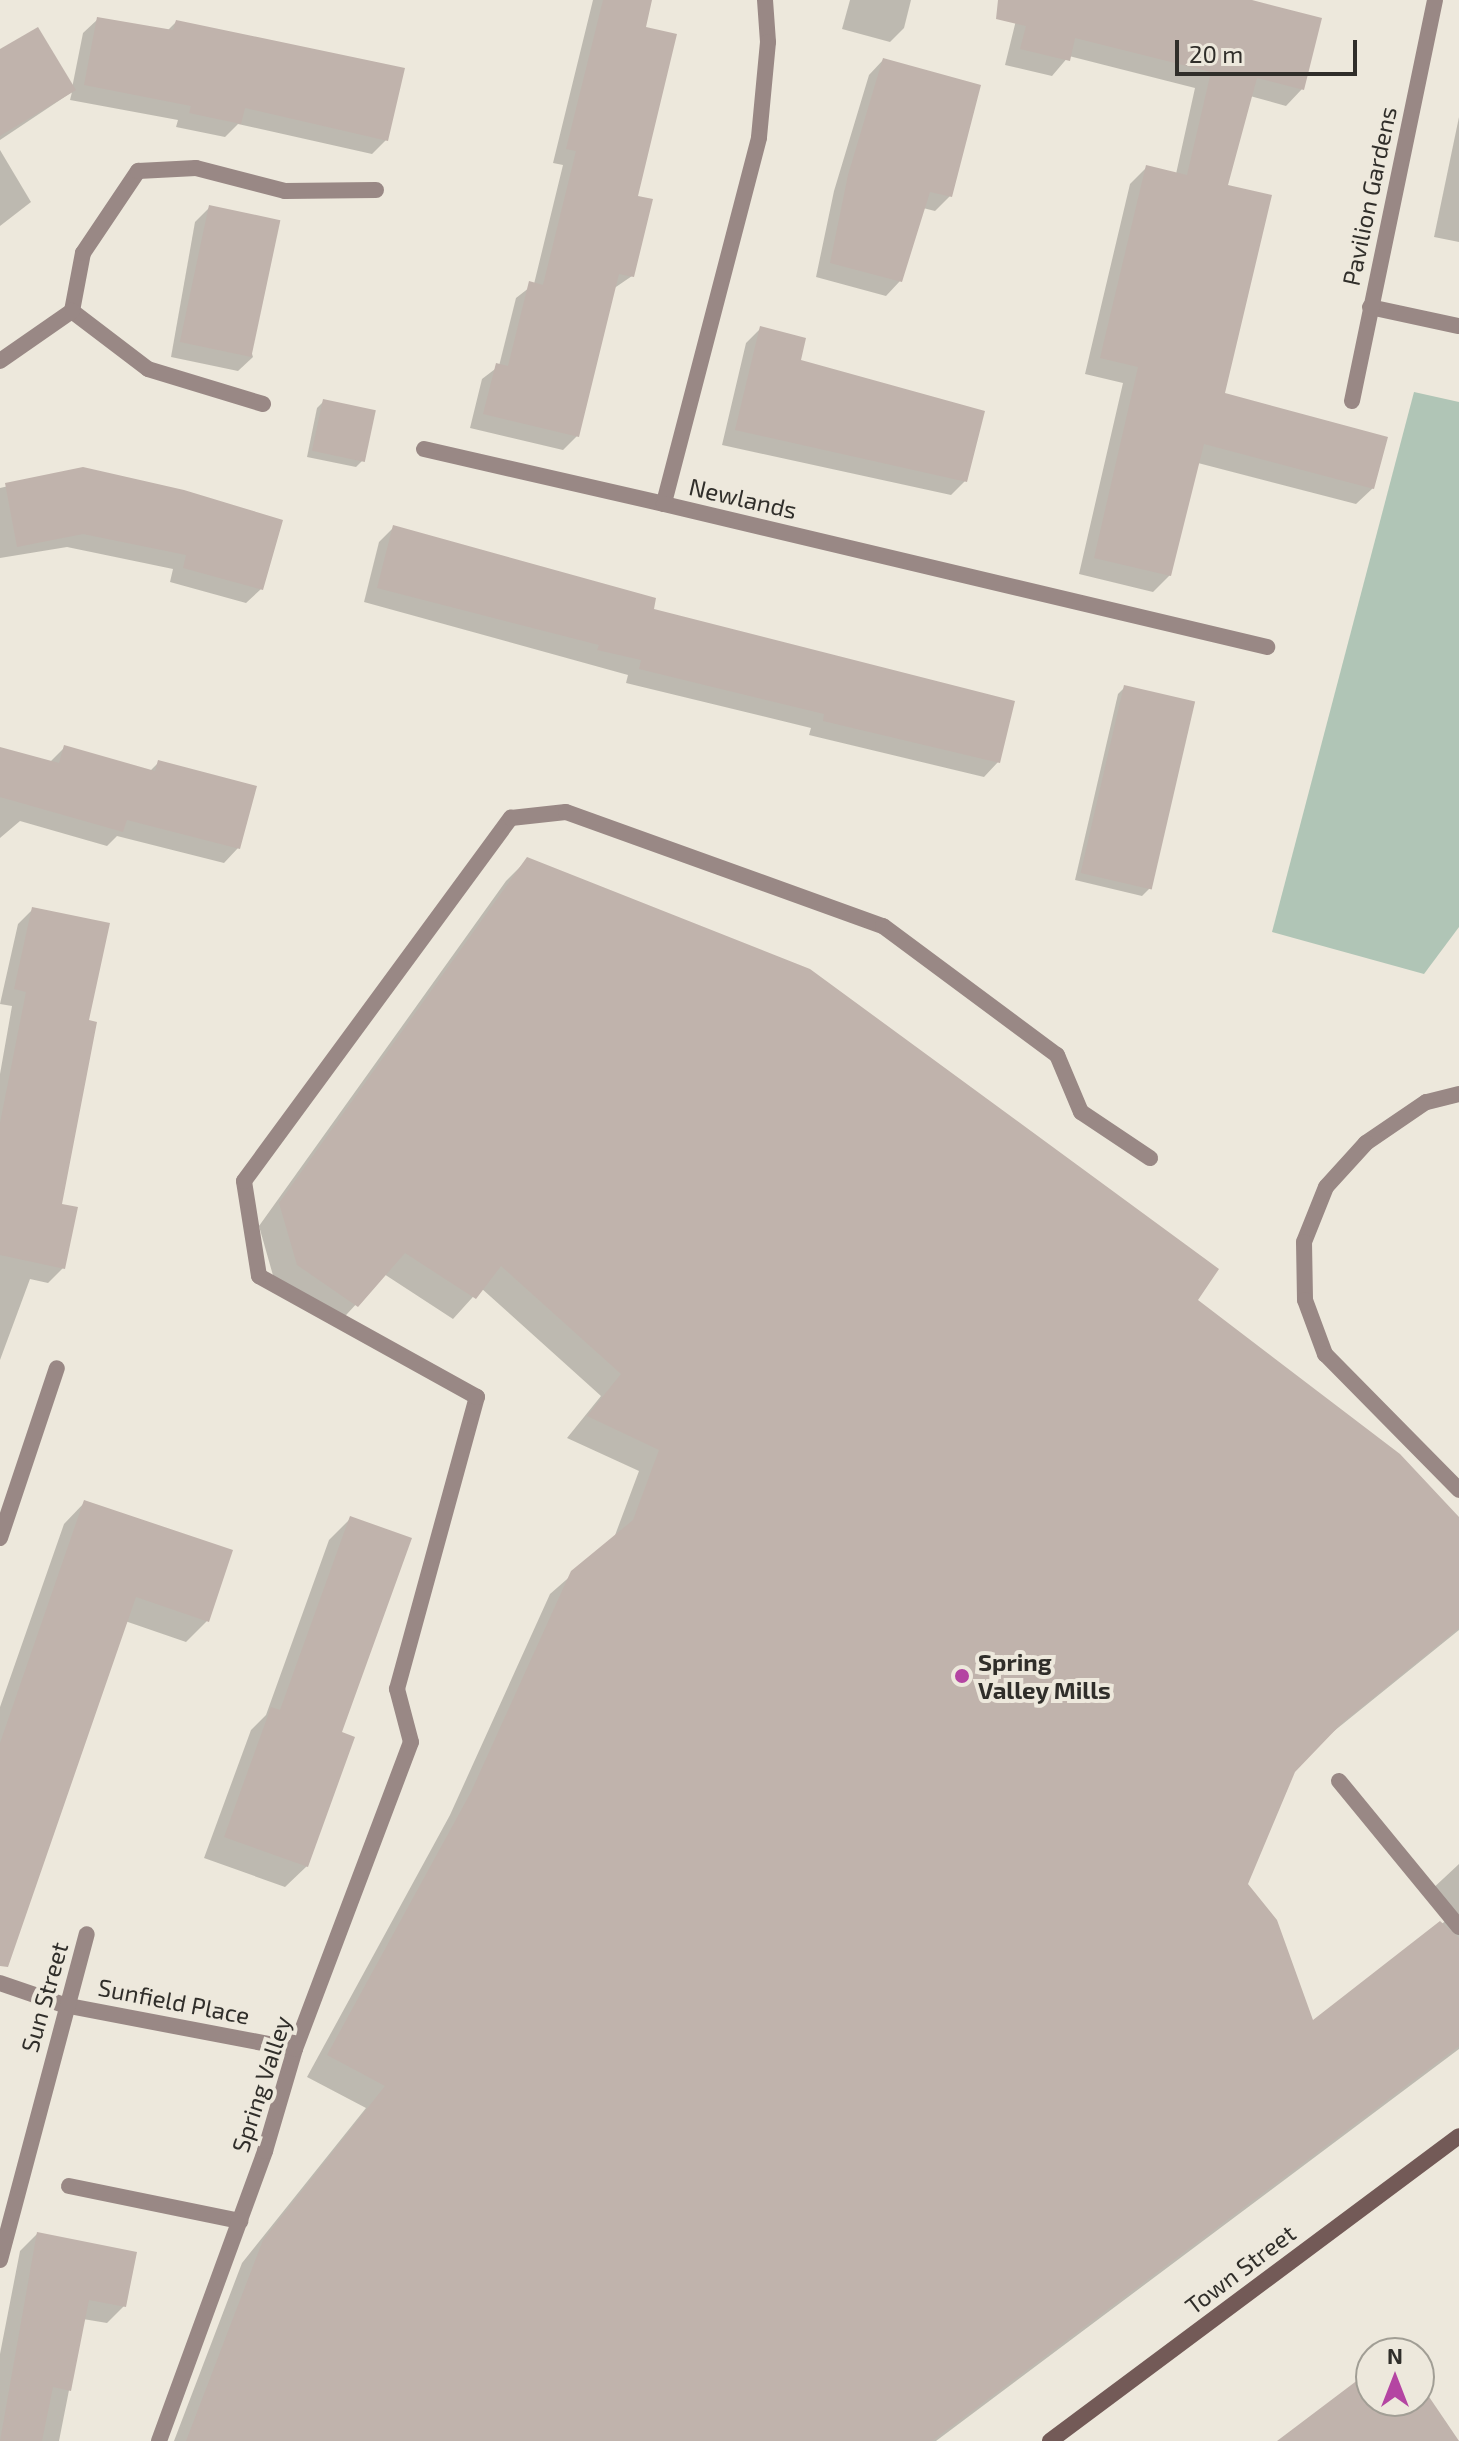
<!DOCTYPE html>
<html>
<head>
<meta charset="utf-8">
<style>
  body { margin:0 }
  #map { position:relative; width:1459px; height:2441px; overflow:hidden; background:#ede8dc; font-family:"Exo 2",sans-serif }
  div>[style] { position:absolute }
  .green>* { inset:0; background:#b0c5b6 }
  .shadow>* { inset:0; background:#0003 }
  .building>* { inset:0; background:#c0b3ac; transform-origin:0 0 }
  .lane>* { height:16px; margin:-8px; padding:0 8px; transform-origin:8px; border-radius:8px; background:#998885 }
  .street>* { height:16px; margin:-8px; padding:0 8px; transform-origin:8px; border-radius:8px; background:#998885 }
  .secondary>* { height:16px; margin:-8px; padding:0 8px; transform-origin:8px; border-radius:8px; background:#735a57 }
  .dots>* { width:22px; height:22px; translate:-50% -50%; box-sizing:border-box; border:4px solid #ede8dc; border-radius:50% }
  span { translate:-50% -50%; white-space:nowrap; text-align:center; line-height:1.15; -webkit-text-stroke:8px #ede8dc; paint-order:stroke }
  .street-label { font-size:24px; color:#302e2a }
  .poi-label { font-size:24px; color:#302e2a; font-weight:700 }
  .left { translate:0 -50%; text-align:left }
  .north { position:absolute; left:1355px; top:2337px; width:80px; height:80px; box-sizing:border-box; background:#ede8dc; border:2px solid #a19e95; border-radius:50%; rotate:0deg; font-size:22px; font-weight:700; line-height:32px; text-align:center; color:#302e2a }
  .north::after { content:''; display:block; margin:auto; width:28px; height:36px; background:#b445a2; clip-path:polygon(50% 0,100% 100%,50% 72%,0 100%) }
  .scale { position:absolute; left:1175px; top:40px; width:182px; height:36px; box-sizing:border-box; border:4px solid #302e2a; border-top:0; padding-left:10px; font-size:24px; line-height:28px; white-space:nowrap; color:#302e2a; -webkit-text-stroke:6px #ede8dc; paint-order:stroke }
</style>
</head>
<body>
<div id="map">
  <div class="green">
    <i style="clip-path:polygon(1414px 392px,1459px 402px,1459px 927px,1424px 974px,1272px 932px)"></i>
  </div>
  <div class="shadow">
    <i style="clip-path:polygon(593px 0,650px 0,644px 28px,632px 276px,613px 289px,577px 436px,563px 450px,470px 428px,482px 379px,499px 366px,516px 298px,534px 284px,563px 165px,553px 163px)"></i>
    <i style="clip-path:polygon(850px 0,911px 0,904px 28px,890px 42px,842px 29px)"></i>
    <i style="clip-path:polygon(1021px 0,1247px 0,1302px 89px,1286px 106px,1250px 96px,1226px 186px,1223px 394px,1373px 488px,1356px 504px,1198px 463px,1170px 575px,1153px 592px,1079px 574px,1123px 383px,1085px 374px,1130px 184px,1147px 167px,1176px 174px,1195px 88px,1069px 56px,1052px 76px,1005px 65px)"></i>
    <i style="clip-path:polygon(98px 19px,167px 31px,176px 22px,386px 140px,372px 154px,238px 124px,225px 137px,176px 127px,178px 120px,70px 100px,72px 92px,0 140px,0 51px,72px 88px,83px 33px)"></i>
    <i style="clip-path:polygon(883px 60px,950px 196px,935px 211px,923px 208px,900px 281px,886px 296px,816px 277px,834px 191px,869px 75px)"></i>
    <i style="clip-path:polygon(1459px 117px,1459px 242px,1434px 237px)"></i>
    <i style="clip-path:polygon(0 150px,31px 202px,0 226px)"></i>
    <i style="clip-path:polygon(209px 208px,253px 357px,238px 371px,171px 357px,195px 222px)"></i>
    <i style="clip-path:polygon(760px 329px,799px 361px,965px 481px,951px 495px,722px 445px,746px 343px)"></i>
    <i style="clip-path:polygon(324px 401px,363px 460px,356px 467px,307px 457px,317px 408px)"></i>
    <i style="clip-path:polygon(83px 469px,261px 589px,246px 603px,170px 582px,173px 569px,67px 547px,0 558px,0 488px)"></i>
    <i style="clip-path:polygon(394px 527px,998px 762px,984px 777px,809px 735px,811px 728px,626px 683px,628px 675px,364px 602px,379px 542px)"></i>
    <i style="clip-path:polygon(1125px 687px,1149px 889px,1142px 896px,1075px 880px,1118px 694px)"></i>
    <i style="clip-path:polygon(65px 747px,149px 772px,158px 763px,238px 848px,224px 863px,117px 836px,107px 846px,20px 821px,0 838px,0 749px,49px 763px)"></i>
    <i style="clip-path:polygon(527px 860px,1196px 1301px,1459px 1520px,1459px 1630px,1323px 1740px,1293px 1771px,1246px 1884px,1312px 2024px,1448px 1919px,1429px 1892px,1459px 1864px,1459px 2049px,936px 2441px,174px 2441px,242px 2263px,366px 2108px,307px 2077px,450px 1815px,550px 1594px,614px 1538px,639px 1471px,567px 1438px,601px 1396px,481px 1288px,453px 1319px,384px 1274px,335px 1327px,276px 1286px,259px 1226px,506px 881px)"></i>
    <i style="clip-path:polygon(33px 909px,86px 1021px,60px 1205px,63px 1268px,48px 1283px,30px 1279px,0 1360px,0 1074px,12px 1006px,0 1004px,18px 924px)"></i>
    <i style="clip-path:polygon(85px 1502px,207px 1621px,186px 1642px,125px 1621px,0 1956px,0 1707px,64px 1524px)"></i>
    <i style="clip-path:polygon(351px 1518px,339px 1733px,307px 1866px,285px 1887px,204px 1858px,251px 1730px,266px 1715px,329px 1540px)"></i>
    <i style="clip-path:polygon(37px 2234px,124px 2306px,107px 2323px,83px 2319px,59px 2441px,0 2441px,0 2354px,20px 2251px)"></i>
  </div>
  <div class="building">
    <i style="clip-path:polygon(603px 0,652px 0,646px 27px,677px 34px,638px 196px,653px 199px,634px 277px,619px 274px,579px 437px,483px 414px,496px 363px,508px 366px,529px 281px,543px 285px,576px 151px,566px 149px)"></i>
    <i style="clip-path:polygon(998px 0,1252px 0,1322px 18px,1304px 90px,1257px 78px,1228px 185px,1272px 195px,1225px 393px,1388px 437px,1374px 489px,1204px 444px,1171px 576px,1094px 558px,1138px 367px,1100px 358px,1146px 165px,1187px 175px,1211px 72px,1075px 38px,1070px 61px,1020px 49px,1026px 26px,996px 19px)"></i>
    <i style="clip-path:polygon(97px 17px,173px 30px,176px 20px,405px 68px,388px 141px,245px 108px,241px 124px,189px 113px,191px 106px,84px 85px)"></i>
    <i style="clip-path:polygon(38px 27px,76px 90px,0 136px,0 49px)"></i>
    <i style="clip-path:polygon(883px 58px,981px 85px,952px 197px,930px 192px,902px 282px,830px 263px,848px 175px)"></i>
    <i style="left:209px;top:205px;width:73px;height:140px;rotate:12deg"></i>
    <i style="clip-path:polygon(760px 326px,806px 338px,801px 360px,985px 411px,967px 482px,735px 430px)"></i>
    <i style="left:323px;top:399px;width:54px;height:53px;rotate:12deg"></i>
    <i style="clip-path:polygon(83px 467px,184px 490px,283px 520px,263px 590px,183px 568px,186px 555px,83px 534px,17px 547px,5px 483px)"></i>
    <i style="clip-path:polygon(393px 525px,656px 598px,654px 609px,1015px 701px,1000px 763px,823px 721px,824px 714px,639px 669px,641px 660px,597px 650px,599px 645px,377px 588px)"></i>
    <i style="left:1124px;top:685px;width:73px;height:193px;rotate:13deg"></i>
    <i style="clip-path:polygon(64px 745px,155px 771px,158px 760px,257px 786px,240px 849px,127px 820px,123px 832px,0 797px,0 747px,59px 763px)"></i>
    <i style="clip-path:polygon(527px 857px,810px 969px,1219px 1269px,1198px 1300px,1400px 1454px,1459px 1517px,1459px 1628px,1342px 1723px,1295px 1772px,1248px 1884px,1277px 1920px,1313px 2020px,1440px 1921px,1459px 1938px,1459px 2046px,932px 2441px,186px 2441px,263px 2240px,385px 2086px,327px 2055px,471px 1792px,571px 1571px,633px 1520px,659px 1450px,587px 1416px,621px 1374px,501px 1266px,476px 1299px,405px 1253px,358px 1307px,297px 1265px,279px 1203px)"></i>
    <i style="clip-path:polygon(32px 907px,110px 923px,89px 1020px,97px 1022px,62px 1204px,78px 1207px,65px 1269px,0 1255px,0 1123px,26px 992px,14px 989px)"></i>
    <i style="clip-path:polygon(84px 1500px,233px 1550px,209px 1622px,136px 1597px,8px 1967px,0 1966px,0 1743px)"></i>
    <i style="clip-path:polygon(350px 1516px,412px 1538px,342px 1732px,355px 1737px,308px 1867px,224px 1837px,271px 1707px,280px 1710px)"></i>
    <i style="clip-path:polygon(37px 2232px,137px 2252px,126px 2307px,89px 2300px,71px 2391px,53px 2387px,42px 2441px,0 2441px)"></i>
    <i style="clip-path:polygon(1371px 2370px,1371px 2401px,1419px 2401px,1419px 2382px,1459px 2441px,1277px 2441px)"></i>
  </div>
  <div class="lane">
    <i style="left:263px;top:404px;width:120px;rotate:-163.1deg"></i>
    <i style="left:148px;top:369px;width:96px;rotate:-142.7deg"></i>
    <i style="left:72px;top:311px;width:59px;rotate:-79.3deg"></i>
    <i style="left:83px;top:253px;width:99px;rotate:-56.1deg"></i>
    <i style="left:138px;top:171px;width:58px;rotate:-3deg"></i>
    <i style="left:196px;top:168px;width:92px;rotate:14.5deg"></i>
    <i style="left:285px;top:191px;width:91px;rotate:-0.6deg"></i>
    <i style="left:424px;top:449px;width:246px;rotate:12.9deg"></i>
    <i style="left:1459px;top:1094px;width:34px;rotate:166deg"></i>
    <i style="left:1426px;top:1102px;width:73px;rotate:145.7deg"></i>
    <i style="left:1366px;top:1143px;width:59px;rotate:132.3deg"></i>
    <i style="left:1326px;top:1187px;width:59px;rotate:111.8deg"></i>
    <i style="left:1304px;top:1242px;width:58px;rotate:89deg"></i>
    <i style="left:1305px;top:1300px;width:58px;rotate:69.7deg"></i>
    <i style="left:1325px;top:1354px;width:191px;rotate:45.4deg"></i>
    <i style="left:411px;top:1742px;width:55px;rotate:-104.8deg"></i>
    <i style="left:397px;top:1689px;width:303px;rotate:-74.7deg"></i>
    <i style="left:477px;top:1397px;width:249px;rotate:-151deg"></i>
    <i style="left:259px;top:1276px;width:96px;rotate:-99deg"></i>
    <i style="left:244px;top:1181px;width:451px;rotate:-53.7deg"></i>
    <i style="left:511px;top:818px;width:55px;rotate:-6.2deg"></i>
    <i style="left:566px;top:812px;width:337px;rotate:19.8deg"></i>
    <i style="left:883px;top:926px;width:217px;rotate:36.6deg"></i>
    <i style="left:1057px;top:1055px;width:62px;rotate:67.2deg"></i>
    <i style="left:1081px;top:1112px;width:83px;rotate:33.7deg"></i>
    <i style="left:1339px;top:1781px;width:189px;rotate:50.6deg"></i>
  </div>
  <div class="street">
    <i style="left:765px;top:0;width:42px;rotate:85.9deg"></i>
    <i style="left:768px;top:42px;width:96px;rotate:95.4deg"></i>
    <i style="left:759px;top:138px;width:378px;rotate:104.6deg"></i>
    <i style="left:664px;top:504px;width:620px;rotate:13.34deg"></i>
    <i style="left:1370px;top:307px;width:91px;rotate:12.1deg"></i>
    <i style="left:0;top:361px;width:88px;rotate:-34.8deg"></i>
    <i style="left:1352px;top:401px;width:409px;rotate:-78.3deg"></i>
    <i style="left:0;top:1538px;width:179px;rotate:-71.5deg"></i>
    <i style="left:0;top:1983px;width:68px;rotate:19deg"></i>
    <i style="left:64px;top:2005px;width:235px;rotate:10.8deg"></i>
    <i style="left:69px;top:2186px;width:175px;rotate:11.6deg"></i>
    <i style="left:0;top:2260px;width:337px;rotate:-75.1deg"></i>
    <i style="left:159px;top:2441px;width:309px;rotate:-69.9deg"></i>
    <i style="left:265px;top:2151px;width:106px;rotate:-73.6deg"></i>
    <i style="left:295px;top:2049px;width:328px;rotate:-69.3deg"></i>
  </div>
  <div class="secondary">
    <i style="left:1050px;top:2441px;width:510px;rotate:-36.71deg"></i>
  </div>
  <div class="dots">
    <i style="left:962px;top:1676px;background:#b445a2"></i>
  </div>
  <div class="street-label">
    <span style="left:1369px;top:196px;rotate:-78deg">Pavilion Gardens</span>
    <span style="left:743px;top:498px;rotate:13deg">Newlands</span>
    <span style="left:44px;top:1997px;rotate:-74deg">Sun Street</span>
    <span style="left:174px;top:2001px;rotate:11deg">Sunfield Place</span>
    <span style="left:261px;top:2084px;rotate:-72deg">Spring Valley</span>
    <span style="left:1240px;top:2269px;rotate:-37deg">Town Street</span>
  </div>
  <div class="poi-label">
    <span class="left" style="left:978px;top:1676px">Spring<br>Valley Mills</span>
  </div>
  <div class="north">N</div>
  <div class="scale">20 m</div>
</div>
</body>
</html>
